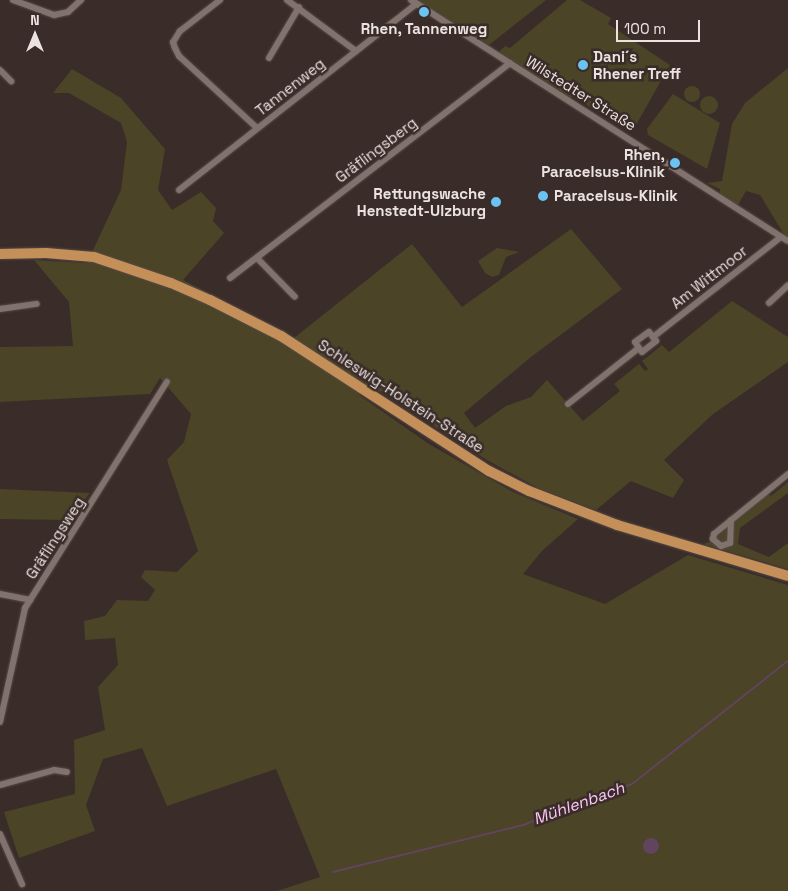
<!DOCTYPE html>
<html>
<head>
<meta charset="utf-8">
<style>
  body { margin:0 }
  #map { position:relative; width:788px; height:891px; overflow:hidden; background:#3a2c29; font-family:"Space Grotesk",sans-serif }
  div>[style] { position:absolute }
  .green>* { inset:0; background:#4b4426 }
  .round { border-radius:50% }
  .water>* { inset:0; background:#61445e }
  .stream>* { height:2px; margin:-1px; padding:0 1px; transform-origin:1px; border-radius:1px; background:#61445e }
  .roads { filter:drop-shadow(0 0 1px #564b48) drop-shadow(0 0 1px #564b48) }
  .street>* { height:6px; margin:-3px; padding:0 3px; transform-origin:3px; border-radius:3px; background:#82726e }
  .primary>* { height:10px; margin:-5px; padding:0 5px; transform-origin:5px; border-radius:5px; background:#c58f59 }
  .dots>* { width:14px; height:14px; translate:-50% -50%; box-sizing:border-box; border:2px solid #3a2c29; border-radius:50% }
  span { translate:-50% -50%; white-space:nowrap; text-align:center; line-height:1.15; -webkit-text-stroke:5px #3a2c29; paint-order:stroke }
  .poi-label { font-size:15px; color:#ece3e1; font-weight:700 }
  .left { translate:0 -50%; text-align:left }
  .right { translate:-100% -50%; text-align:right }
  .street-label { font-size:15px; color:#ece3e1 }
  .water-label { font-size:16px; color:#fec9f9; font-style:italic }
  .north { position:absolute; left:10px; top:10px; width:50px; height:50px; -webkit-text-stroke:4px #3a2c29; paint-order:stroke; rotate:0deg; font-size:14px; font-weight:700; line-height:20px; text-align:center; color:#ece3e1 }
  .north::after { content:''; display:block; margin:auto; width:18px; height:22px; background:#ece3e1; clip-path:polygon(50% 0,100% 100%,50% 72%,0 100%) }
  .scale { position:absolute; left:616px; top:20px; width:84px; height:22px; box-sizing:border-box; border:2px solid #ece3e1; border-top:0; padding-left:6px; font-size:15px; line-height:18px; white-space:nowrap; color:#ece3e1; -webkit-text-stroke:4px #3a2c29; paint-order:stroke }
</style>
</head>
<body>
<div id="map">
  <div class="green">
    <i style="clip-path:polygon(416px 0,546px 0,489px 45px)"></i>
    <i style="clip-path:polygon(567px 0,580px 0,611px 18px,608px 24px,670px 65px,632px 132px,580px 101px,578px 94px,571px 98px,499px 52px,505px 46px,510px 48px)"></i>
    <i style="clip-path:polygon(788px 68px,788px 241px,760px 195px,746px 191px,738px 205px,719px 195px,720px 189px,707px 183px,722px 181px,732px 124px,745px 103px)"></i>
    <i style="clip-path:polygon(72px 69px,121px 98px,165px 149px,158px 190px,172px 210px,201px 192px,216px 208px,213px 221px,224px 233px,183px 280px,294px 338px,412px 244px,462px 307px,571px 229px,622px 289px,531px 357px,464px 413px,475px 428px,506px 406px,531px 397px,547px 380px,583px 421px,620px 391px,614px 384px,639px 364px,645px 371px,648px 369px,642px 361px,662px 345px,669px 352px,732px 301px,788px 337px,788px 362px,713px 414px,664px 460px,684px 480px,673px 498px,631px 481px,596px 510px,538px 488px,487px 460px,371px 386px,359px 395px,429px 444px,513px 492px,578px 519px,542px 551px,523px 574px,605px 604px,688px 555px,788px 585px,788px 891px,277px 891px,320px 877px,276px 769px,167px 806px,142px 748px,103px 759px,86px 805px,95px 831px,19px 858px,4px 812px,75px 794px,74px 740px,105px 730px,98px 687px,118px 665px,115px 638px,85px 640px,84px 621px,105px 616px,117px 600px,148px 601px,155px 590px,141px 577px,145px 570px,177px 572px,198px 551px,167px 460px,184px 442px,191px 414px,160px 378px,150px 394px,0 402px,0 347px,73px 346px,69px 302px,34px 260px,87px 263px,121px 190px,127px 142px,121px 123px,69px 93px,53px 93px)"></i>
    <i class="round" style="left:684px;top:86px;width:16px;height:16px"></i>
    <i style="clip-path:polygon(673px 94px,720px 123px,707px 169px,648px 135px,647px 129px)"></i>
    <i class="round" style="left:700px;top:96px;width:18px;height:18px"></i>
    <i style="clip-path:polygon(497px 248px,519px 252px,506px 257px,499px 275px,492px 277px,485px 273px,478px 261px)"></i>
    <i style="clip-path:polygon(788px 482px,788px 493px,740px 528px,738px 544px,769px 557px,788px 543px,788px 569px,703px 544px,713px 541px,725px 547px,733px 521px,768px 493px,771px 496px)"></i>
    <i style="clip-path:polygon(0 489px,90px 493px,68px 520px,0 519px)"></i>
    <i style="clip-path:polygon(728px 527px,730px 539px,726px 545px,716px 537px)"></i>
  </div>
  <div class="water">
    <i class="round" style="left:643px;top:838px;width:16px;height:16px"></i>
  </div>
  <div class="stream">
    <i style="left:333px;top:872px;width:196px;rotate:-13.9deg"></i>
    <i style="left:523px;top:825px;width:116px;rotate:-20.6deg"></i>
    <i style="left:632px;top:784px;width:199px;rotate:-38.3deg"></i>
  </div>
  <div class="roads">
    <div class="street">
      <i style="left:13px;top:0;width:44px;rotate:20.1deg"></i>
      <i style="left:54px;top:15px;width:14px;rotate:-12deg"></i>
      <i style="left:68px;top:12px;width:18px;rotate:-43deg"></i>
      <i style="left:220px;top:0;width:51px;rotate:142.2deg"></i>
      <i style="left:180px;top:31px;width:13px;rotate:122deg"></i>
      <i style="left:173px;top:42px;width:6px;rotate:72deg"></i>
      <i style="left:175px;top:48px;width:9px;rotate:63deg"></i>
      <i style="left:179px;top:56px;width:106px;rotate:42.7deg"></i>
      <i style="left:287px;top:0;width:86px;rotate:36.5deg"></i>
      <i style="left:411px;top:0;width:447px;rotate:32.6deg"></i>
      <i style="left:269px;top:58px;width:59px;rotate:-59.5deg"></i>
      <i style="left:0;top:70px;width:16px;rotate:45deg"></i>
      <i style="left:179px;top:190px;width:301px;rotate:-38.1deg"></i>
      <i style="left:257px;top:258px;width:54px;rotate:45.7deg"></i>
      <i style="left:230px;top:278px;width:353px;rotate:-37.5deg"></i>
      <i style="left:769px;top:303px;width:26px;rotate:-43deg"></i>
      <i style="left:0;top:309px;width:37px;rotate:-8deg"></i>
      <i style="left:639px;top:348px;width:5px;rotate:53deg"></i>
      <i style="left:642px;top:352px;width:18px;rotate:-38deg"></i>
      <i style="left:656px;top:341px;width:5px;rotate:-127deg"></i>
      <i style="left:568px;top:404px;width:90px;rotate:-38.3deg"></i>
      <i style="left:639px;top:348px;width:7px;rotate:-124deg"></i>
      <i style="left:635px;top:342px;width:17px;rotate:-36deg"></i>
      <i style="left:649px;top:332px;width:6px;rotate:51deg"></i>
      <i style="left:653px;top:337px;width:162px;rotate:-38deg"></i>
      <i style="left:731px;top:520px;width:23px;rotate:92deg"></i>
      <i style="left:730px;top:543px;width:9px;rotate:162deg"></i>
      <i style="left:721px;top:546px;width:11px;rotate:-139deg"></i>
      <i style="left:713px;top:539px;width:5px;rotate:-79deg"></i>
      <i style="left:714px;top:534px;width:95px;rotate:-39deg"></i>
      <i style="left:0;top:594px;width:31px;rotate:11deg"></i>
      <i style="left:0;top:722px;width:117px;rotate:-77.6deg"></i>
      <i style="left:25px;top:608px;width:267px;rotate:-57.9deg"></i>
      <i style="left:0;top:785px;width:56px;rotate:-15.5deg"></i>
      <i style="left:54px;top:770px;width:13px;rotate:9deg"></i>
      <i style="left:0;top:834px;width:55px;rotate:66.3deg"></i>
    </div>
    <div class="primary">
      <i style="left:0;top:254px;width:46px;rotate:-1.2deg"></i>
      <i style="left:46px;top:253px;width:48px;rotate:4.8deg"></i>
      <i style="left:94px;top:257px;width:81px;rotate:18.7deg"></i>
      <i style="left:171px;top:283px;width:43px;rotate:23.6deg"></i>
      <i style="left:210px;top:300px;width:80px;rotate:26.9deg"></i>
      <i style="left:281px;top:336px;width:248px;rotate:33deg"></i>
      <i style="left:489px;top:471px;width:45px;rotate:26.6deg"></i>
      <i style="left:529px;top:491px;width:94px;rotate:21.1deg"></i>
      <i style="left:617px;top:525px;width:178px;rotate:16.6deg"></i>
    </div>
  </div>
  <div class="dots">
    <i style="left:424px;top:12px;background:#6bc3f2"></i>
    <i style="left:583px;top:65px;background:#6bc3f2"></i>
    <i style="left:675px;top:163px;background:#6bc3f2"></i>
    <i style="left:543px;top:196px;background:#6bc3f2"></i>
    <i style="left:496px;top:202px;background:#6bc3f2"></i>
  </div>
  <div class="poi-label">
    <span style="left:424px;top:29px">Rhen, Tannenweg</span>
    <span class="left" style="left:593px;top:65px">Dani´s<br>Rhener Treff</span>
    <span class="right" style="left:665px;top:163px">Rhen,<br>Paracelsus-Klinik</span>
    <span class="right" style="left:486px;top:202px">Rettungswache<br>Henstedt-Ulzburg</span>
    <span class="left" style="left:554px;top:196px">Paracelsus-Klinik</span>
  </div>
  <div class="street-label">
    <span style="left:290px;top:87px;rotate:-38deg">Tannenweg</span>
    <span style="left:581px;top:93px;rotate:32deg">Wilstedter Straße</span>
    <span style="left:376px;top:150px;rotate:-37deg">Gräflingsberg</span>
    <span style="left:709px;top:277px;rotate:-38deg">Am Wittmoor</span>
    <span style="left:401px;top:396px;rotate:33deg">Schleswig-Holstein-Straße</span>
    <span style="left:55px;top:538px;rotate:-57deg">Gräflingsweg</span>
  </div>
  <div class="water-label">
    <span style="left:579px;top:804px;rotate:-20deg">Mühlenbach</span>
  </div>
  <div class="north">N</div>
  <div class="scale">100 m</div>
</div>
</body>
</html>
